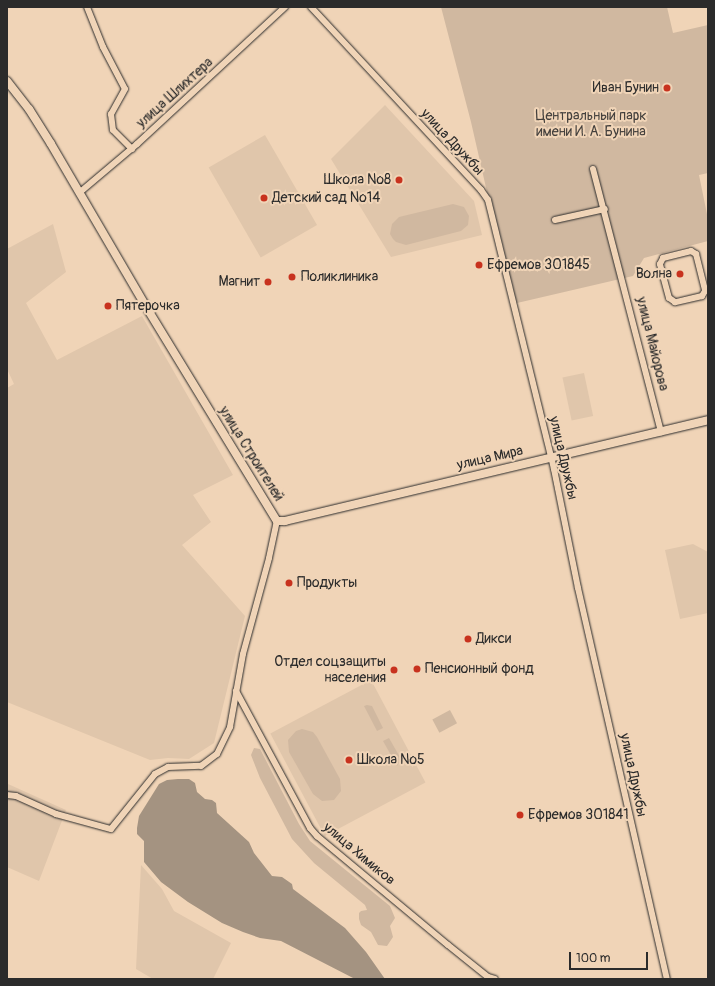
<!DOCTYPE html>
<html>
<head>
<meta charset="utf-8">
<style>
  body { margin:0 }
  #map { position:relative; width:715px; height:986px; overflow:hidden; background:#f0d4b7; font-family:Pangolin,sans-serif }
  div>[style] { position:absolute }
  .built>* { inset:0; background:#e0c6ab; transform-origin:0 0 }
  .green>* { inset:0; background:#d0b8a0; transform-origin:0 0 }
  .water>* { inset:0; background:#a49381 }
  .roads { filter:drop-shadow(0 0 1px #2b2b2b) drop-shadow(0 0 1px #2b2b2b) }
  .minor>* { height:6px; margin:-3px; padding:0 3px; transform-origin:3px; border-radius:3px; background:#f0d4b7 }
  .tertiary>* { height:8px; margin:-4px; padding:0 4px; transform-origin:4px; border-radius:4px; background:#f0d4b7 }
  .dots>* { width:11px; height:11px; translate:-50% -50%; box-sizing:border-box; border:2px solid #f0d4b7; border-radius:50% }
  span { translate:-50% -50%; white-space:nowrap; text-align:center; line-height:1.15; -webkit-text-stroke:4px #f0d4b7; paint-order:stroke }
  .poi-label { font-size:14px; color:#2b2b2b }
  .right { translate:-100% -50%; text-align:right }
  .left { translate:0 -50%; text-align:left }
  .street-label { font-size:14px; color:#2b2b2b }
  .park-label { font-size:14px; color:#44403d }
  .frame { position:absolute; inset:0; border:8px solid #2b2b2b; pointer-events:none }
  .scale { position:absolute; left:569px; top:952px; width:79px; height:18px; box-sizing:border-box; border:2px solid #2b2b2b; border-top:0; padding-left:5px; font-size:12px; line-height:14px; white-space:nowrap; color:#2b2b2b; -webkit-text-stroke:3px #f0d4b7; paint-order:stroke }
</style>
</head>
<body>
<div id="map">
  <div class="built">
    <i style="clip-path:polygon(385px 105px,474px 201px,482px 235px,391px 257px,331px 159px)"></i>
    <i style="left:265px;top:135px;width:104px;height:65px;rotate:60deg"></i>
    <i style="clip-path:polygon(53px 224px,66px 272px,26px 303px,57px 360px,142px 316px,233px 475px,193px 495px,211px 522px,182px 545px,245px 616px,214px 743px,189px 759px,168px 758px,150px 760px,7px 702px,7px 388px,14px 384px,7px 369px,7px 249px)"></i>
    <i style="left:584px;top:373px;width:44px;height:22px;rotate:78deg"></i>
    <i style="clip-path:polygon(693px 544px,708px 552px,708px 613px,680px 619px,665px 550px)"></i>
    <i style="left:371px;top:680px;width:116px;height:114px;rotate:62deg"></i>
    <i style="clip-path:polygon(7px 781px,8px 784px,66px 810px,39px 881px,7px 867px)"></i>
    <i style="clip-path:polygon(141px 865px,162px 889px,174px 911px,231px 943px,213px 979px,153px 979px,136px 969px)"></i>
  </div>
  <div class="green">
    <i style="clip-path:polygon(441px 7px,667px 7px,673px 33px,708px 25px,708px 173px,699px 175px,708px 219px,708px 241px,644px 258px,633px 276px,517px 303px,503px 262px,471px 122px)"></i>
    <i style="clip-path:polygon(453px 204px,464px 207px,469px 216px,468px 225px,461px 231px,406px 245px,396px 242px,393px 239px,390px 234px,392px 224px,399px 217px)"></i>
    <i style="clip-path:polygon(367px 705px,372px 706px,383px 728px,377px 731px,364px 706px)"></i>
    <i style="left:450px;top:710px;width:15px;height:20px;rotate:62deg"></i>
    <i style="clip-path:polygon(302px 729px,313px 732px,317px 737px,340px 779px,341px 791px,334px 800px,322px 801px,313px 794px,289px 752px,288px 740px,296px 731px)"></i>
    <i style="clip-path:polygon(389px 738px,401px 759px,397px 766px,383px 741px)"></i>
    <i style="clip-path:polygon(254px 748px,260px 749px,299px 824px,310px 841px,390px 906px,395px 918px,390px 926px,393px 937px,387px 946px,378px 945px,371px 932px,361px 925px,359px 919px,359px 913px,361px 911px,367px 910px,365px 905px,314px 863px,292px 839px,260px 778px,251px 755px)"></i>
  </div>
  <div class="water">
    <i style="clip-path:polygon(178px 779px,189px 779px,195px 783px,197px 792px,205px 799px,212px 800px,216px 803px,217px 813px,249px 842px,254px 853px,272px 876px,282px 877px,292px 884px,293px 889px,345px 928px,366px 952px,385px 979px,355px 979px,281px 941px,260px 938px,243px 932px,222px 923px,188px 902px,161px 882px,144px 862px,144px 841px,137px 834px,137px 828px,139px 816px,159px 784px,167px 780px)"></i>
  </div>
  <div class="roads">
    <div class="minor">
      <i style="left:87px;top:7px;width:43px;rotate:68.2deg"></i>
      <i style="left:103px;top:47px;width:47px;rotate:62.4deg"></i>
      <i style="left:125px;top:89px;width:29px;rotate:119deg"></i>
      <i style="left:111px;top:114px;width:16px;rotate:83deg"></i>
      <i style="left:113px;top:130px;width:27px;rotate:45deg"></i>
      <i style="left:311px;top:7px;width:250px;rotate:47.1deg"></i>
      <i style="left:481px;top:190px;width:12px;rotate:55deg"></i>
      <i style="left:488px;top:200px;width:277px;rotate:76.2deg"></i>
      <i style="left:554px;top:469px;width:121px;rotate:78.6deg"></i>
      <i style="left:578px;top:588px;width:401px;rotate:77.2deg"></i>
      <i style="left:593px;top:169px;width:272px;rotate:75.5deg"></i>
      <i style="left:79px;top:193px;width:76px;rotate:-40.2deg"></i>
      <i style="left:137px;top:144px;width:202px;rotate:-42.8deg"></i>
      <i style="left:555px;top:220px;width:51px;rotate:-12.4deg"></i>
      <i style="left:691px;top:251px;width:6px;rotate:31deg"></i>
      <i style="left:696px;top:254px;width:38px;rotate:76deg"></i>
      <i style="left:705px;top:291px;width:6px;rotate:121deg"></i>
      <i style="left:702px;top:296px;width:28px;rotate:167deg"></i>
      <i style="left:675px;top:302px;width:7px;rotate:-146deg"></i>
      <i style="left:669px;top:298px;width:35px;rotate:-105deg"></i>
      <i style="left:660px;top:264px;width:7px;rotate:-63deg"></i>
      <i style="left:663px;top:258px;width:29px;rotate:-14deg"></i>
      <i style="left:236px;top:691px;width:156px;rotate:61.6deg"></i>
      <i style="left:310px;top:828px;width:11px;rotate:49deg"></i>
      <i style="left:317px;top:836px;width:170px;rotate:39.8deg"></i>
      <i style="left:448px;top:945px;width:51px;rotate:38.7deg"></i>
      <i style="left:488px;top:977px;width:7px;rotate:16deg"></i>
      <i style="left:7px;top:795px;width:9px;rotate:6deg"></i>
      <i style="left:16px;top:796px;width:44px;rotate:24.2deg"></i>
      <i style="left:56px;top:814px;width:57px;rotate:15.3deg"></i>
      <i style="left:111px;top:829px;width:70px;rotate:-51.3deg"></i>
      <i style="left:155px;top:774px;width:15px;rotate:-28deg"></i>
      <i style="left:168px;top:767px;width:33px;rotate:-2deg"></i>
      <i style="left:201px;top:766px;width:20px;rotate:-37deg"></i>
      <i style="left:217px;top:754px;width:30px;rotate:-64deg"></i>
      <i style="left:230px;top:727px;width:74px;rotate:-79.9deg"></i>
      <i style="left:243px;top:654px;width:99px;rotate:-74.8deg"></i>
      <i style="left:269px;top:558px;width:38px;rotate:-78deg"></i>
    </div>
    <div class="tertiary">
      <i style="left:7px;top:81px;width:36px;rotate:52deg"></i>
      <i style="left:29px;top:109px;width:41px;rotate:57.8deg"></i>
      <i style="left:51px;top:144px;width:186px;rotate:59.7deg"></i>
      <i style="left:145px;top:305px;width:253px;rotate:58.6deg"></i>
      <i style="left:277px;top:521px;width:8px"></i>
      <i style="left:285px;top:521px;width:435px;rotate:-13.4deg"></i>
    </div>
  </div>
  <div class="dots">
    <i style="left:667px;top:88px;background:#c8321e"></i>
    <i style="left:399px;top:180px;background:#c8321e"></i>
    <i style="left:264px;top:198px;background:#c8321e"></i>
    <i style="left:479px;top:265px;background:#c8321e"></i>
    <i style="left:680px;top:274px;background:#c8321e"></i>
    <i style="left:292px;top:277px;background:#c8321e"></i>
    <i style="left:268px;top:282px;background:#c8321e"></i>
    <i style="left:108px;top:306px;background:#c8321e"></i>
    <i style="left:289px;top:583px;background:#c8321e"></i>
    <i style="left:468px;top:639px;background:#c8321e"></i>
    <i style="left:417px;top:669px;background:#c8321e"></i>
    <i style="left:394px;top:670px;background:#c8321e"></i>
    <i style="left:349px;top:760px;background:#c8321e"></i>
    <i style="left:520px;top:815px;background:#c8321e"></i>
  </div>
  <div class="poi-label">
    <span class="right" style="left:659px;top:88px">Иван Бунин</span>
    <span class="right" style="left:391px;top:180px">Школа №8</span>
    <span class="left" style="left:272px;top:198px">Детский сад №14</span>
    <span class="left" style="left:487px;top:265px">Ефремов 301845</span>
    <span class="right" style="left:672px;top:274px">Волна</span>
    <span class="left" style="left:301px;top:277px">Поликлиника</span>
    <span class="right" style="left:260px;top:282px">Магнит</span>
    <span class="left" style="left:116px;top:306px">Пятерочка</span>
    <span class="left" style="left:297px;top:583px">Продукты</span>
    <span class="left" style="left:476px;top:639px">Дикси</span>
    <span class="right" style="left:386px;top:670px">Отдел соцзащиты<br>населения</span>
    <span class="left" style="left:425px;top:669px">Пенсионный фонд</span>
    <span class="left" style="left:357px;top:760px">Школа №5</span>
    <span class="left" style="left:528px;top:815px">Ефремов 301841</span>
  </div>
  <div class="street-label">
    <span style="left:175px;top:93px;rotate:-42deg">улица Шлихтера</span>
    <span style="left:452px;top:142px;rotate:47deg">улица Дружбы</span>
    <span style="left:652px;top:344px;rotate:76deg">улица Майорова</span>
    <span style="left:251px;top:454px;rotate:58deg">улица Строителей</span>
    <span style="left:490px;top:458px;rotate:-13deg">улица Мира</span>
    <span style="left:563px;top:458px;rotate:77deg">улица Дружбы</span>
    <span style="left:633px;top:775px;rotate:78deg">улица Дружбы</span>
    <span style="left:359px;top:854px;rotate:40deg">улица Химиков</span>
  </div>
  <div class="park-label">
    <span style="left:591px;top:124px">Центральный парк<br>имени И. А. Бунина</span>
  </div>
  <div class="frame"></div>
  <div class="scale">100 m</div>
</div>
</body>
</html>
